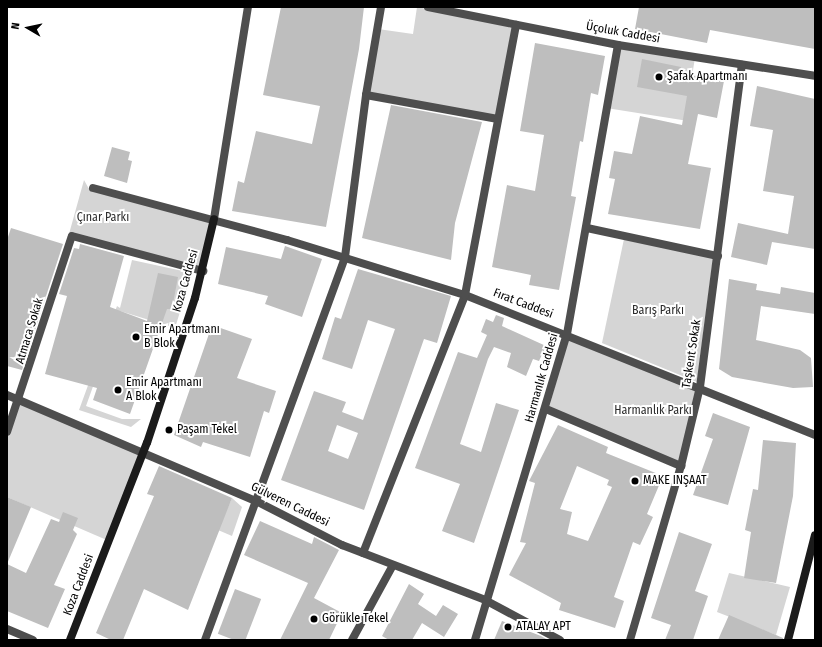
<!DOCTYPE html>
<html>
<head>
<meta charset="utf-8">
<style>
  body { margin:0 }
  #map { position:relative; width:822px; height:647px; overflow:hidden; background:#fff; font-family:"Fira Sans Condensed",sans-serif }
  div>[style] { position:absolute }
  .green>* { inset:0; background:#d5d5d5; transform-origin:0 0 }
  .building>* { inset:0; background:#bebebe; transform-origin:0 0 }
  .street>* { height:8px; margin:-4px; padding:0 4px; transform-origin:4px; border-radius:4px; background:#4e4e4e }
  .secondary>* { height:8px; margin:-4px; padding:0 4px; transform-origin:4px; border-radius:4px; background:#1b1b1b }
  .dots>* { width:11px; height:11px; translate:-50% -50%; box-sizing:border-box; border:2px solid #fff; border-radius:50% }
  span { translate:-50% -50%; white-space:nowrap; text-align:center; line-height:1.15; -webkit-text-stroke:4px #fff; paint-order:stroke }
  .street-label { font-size:12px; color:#000 }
  .poi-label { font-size:12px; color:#000 }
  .left { translate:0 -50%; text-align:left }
  .park-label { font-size:12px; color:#2c2c2c }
  .frame { position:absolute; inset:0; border:8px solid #000; pointer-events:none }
  .north { position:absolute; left:8px; top:8px; width:40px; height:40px; -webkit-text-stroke:3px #fff; paint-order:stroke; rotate:279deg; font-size:11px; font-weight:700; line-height:16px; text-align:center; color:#000 }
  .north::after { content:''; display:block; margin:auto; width:14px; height:18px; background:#000; clip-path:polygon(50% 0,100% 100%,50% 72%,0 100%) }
</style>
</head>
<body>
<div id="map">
  <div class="green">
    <i style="clip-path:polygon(417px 7px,516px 25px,498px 119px,366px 95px,378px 29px,413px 34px)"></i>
    <i style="left:618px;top:45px;width:78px;height:64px;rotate:9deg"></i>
    <i style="clip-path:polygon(84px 180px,89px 189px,212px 220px,201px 268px,69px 234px)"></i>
    <i style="clip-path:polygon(624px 239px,713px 258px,697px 382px,602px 343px)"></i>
    <i style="clip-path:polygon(132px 260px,192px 273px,175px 328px,120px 311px,86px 406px,122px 419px,141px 419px,131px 427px,79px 410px,117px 306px,120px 308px)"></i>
    <i style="clip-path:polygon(568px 339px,697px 389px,679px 462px,549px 408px)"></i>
    <i style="clip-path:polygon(20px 400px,143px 453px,109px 541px,7px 497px,7px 432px)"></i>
    <i style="clip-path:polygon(232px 498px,242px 507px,232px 536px,218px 530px)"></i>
    <i style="clip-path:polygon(729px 573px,790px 587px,776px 635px,717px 612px)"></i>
  </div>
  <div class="building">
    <i style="clip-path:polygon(281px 7px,364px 7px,359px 49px,326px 227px,232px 211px,238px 181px,244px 183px,256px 131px,312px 144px,320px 106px,263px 95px)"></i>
    <i style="clip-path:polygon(639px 7px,815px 7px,815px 49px,710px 30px,707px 43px,635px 29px)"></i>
    <i style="clip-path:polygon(535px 43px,605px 56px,598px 95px,591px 93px,583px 142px,580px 141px,571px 196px,576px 197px,559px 290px,529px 285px,531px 275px,492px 267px,507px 185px,535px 191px,544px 135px,520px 131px)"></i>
    <i style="clip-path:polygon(642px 59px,681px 67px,680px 73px,724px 81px,717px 118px,698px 114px,688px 164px,711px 168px,700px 229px,608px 214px,615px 179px,609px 178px,614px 151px,632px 154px,640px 116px,682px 125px,687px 96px,637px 87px)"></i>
    <i style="clip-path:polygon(757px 86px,815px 99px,815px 249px,772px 242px,767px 265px,731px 257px,738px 223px,788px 234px,794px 196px,763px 191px,773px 130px,750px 126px)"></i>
    <i style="clip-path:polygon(391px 105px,482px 122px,455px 223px,451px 260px,362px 238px)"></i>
    <i style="clip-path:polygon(112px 147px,130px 152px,128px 160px,132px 161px,127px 183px,104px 176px)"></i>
    <i style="clip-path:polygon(11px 228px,63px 244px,22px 370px,7px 366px,7px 240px)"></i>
    <i style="clip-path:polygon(80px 244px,124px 256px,110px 307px,147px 321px,158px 273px,178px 277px,172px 309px,167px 309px,130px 414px,93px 400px,97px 388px,45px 374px,67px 296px,59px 294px,74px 248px,79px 249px)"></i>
    <i style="clip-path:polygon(285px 246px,322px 259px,302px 317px,265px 304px,268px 296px,218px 284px,226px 247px,281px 259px)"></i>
    <i style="clip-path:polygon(evenodd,358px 269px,451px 296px,437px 343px,424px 339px,364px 510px,281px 480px,314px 391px,346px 402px,342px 412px,363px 420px,395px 329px,368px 320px,352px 369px,322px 359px,335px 317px,341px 319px,358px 269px,337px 425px,358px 433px,348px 459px,328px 451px,337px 425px)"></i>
    <i style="clip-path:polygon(729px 279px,757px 284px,756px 290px,780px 294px,781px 287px,815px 293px,815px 314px,761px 306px,756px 340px,800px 350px,811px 358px,813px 387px,793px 388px,732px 377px,719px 369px)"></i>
    <i style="clip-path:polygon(496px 315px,504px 318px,502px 326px,546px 346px,539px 361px,533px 359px,526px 376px,507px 367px,511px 353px,494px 347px,488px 359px,460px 444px,481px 452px,496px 403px,519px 410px,474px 543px,442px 531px,460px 484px,415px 468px,458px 352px,477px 358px,487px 335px,481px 332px,486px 319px,493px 322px)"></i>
    <i style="clip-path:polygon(212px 325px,252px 339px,237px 378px,276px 391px,269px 413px,264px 411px,250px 457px,203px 442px,201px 447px,174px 435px)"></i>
    <i style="clip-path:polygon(713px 413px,750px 427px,728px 505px,693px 495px,713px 439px,705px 436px)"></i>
    <i style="clip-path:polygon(evenodd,558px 425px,608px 447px,606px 453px,663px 476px,647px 514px,653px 517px,640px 545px,633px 542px,614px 597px,624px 601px,615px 628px,559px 610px,561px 603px,509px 575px,526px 543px,520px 542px,535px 483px,529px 481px,558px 425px,577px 466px,609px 480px,607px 485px,612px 487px,588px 541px,567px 534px,572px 512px,560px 509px,577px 466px)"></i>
    <i style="clip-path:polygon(763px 440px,796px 443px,793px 496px,776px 583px,744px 578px,751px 532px,745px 530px,753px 489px,758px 490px)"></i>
    <i style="clip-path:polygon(159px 466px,232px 498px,188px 610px,144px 589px,123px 640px,111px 640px,96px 633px,154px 496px,147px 494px)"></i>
    <i style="clip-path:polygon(7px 497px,31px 507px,7px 564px)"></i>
    <i style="clip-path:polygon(63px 512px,78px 518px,73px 530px,77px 534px,54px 585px,65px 589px,48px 628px,7px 611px,7px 564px,26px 573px,51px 519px,59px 522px)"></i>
    <i style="clip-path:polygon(260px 521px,312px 544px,314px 537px,339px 550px,314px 598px,342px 613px,329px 640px,280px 640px,308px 583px,244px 555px)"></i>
    <i style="clip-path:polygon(679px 532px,712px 544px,695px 591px,708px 596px,693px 640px,665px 640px,671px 625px,651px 618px)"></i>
    <i style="clip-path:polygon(409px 584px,424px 594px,418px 604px,436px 616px,443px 605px,458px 614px,444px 637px,422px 623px,412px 640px,389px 640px,382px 636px)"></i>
    <i style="left:235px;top:589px;width:28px;height:48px;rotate:21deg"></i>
    <i style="clip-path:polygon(729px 615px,783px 638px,783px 640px,718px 640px)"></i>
    <i style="clip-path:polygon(502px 621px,541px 636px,548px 640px,494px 640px)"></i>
  </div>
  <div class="street">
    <i style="left:428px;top:7px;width:194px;rotate:11.3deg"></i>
    <i style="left:618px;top:45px;width:199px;rotate:8.9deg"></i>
    <i style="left:366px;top:95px;width:134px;rotate:10.3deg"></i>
    <i style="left:93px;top:188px;width:201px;rotate:15deg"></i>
    <i style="left:287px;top:240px;width:186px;rotate:17.2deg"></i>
    <i style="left:465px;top:295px;width:377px;rotate:21.8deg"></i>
    <i style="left:214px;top:219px;width:215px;rotate:-80.9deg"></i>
    <i style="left:587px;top:228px;width:134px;rotate:12.1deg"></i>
    <i style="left:7px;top:395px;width:271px;rotate:23.1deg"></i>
    <i style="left:256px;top:501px;width:97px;rotate:27.1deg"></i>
    <i style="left:342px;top:545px;width:153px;rotate:21deg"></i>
    <i style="left:485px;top:600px;width:85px;rotate:28.1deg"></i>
    <i style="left:546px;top:409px;width:147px;rotate:22.9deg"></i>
    <i style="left:7px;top:432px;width:206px;rotate:-71.7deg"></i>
    <i style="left:72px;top:236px;width:136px;rotate:15deg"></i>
    <i style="left:363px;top:553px;width:277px;rotate:-68.4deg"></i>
    <i style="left:465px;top:295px;width:275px;rotate:-79.3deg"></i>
    <i style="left:7px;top:629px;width:28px;rotate:23deg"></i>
    <i style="left:205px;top:640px;width:408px;rotate:-69.9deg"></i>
    <i style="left:345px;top:257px;width:163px;rotate:-82.6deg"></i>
    <i style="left:366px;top:95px;width:89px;rotate:-80.3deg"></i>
    <i style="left:352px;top:640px;width:85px;rotate:-61.3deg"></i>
    <i style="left:475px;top:640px;width:320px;rotate:-73.3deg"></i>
    <i style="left:567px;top:334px;width:293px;rotate:-80deg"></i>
    <i style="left:630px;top:640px;width:181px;rotate:-73.7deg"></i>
    <i style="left:681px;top:466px;width:81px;rotate:-76.5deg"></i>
    <i style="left:700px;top:387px;width:325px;rotate:-82.6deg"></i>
  </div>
  <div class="secondary">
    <i style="left:70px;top:640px;width:212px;rotate:-68.7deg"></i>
    <i style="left:147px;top:443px;width:153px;rotate:-71.7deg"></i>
    <i style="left:195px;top:298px;width:81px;rotate:-76.5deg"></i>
    <i style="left:788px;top:640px;width:108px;rotate:-75.6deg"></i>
  </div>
  <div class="dots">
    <i style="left:659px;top:77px;background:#000"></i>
    <i style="left:136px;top:337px;background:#000"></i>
    <i style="left:118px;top:390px;background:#000"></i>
    <i style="left:169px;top:430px;background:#000"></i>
    <i style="left:635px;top:481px;background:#000"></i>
    <i style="left:314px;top:619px;background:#000"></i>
    <i style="left:508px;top:627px;background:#000"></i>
  </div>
  <div class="street-label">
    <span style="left:623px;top:33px;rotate:10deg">Üçoluk Caddesi</span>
    <span style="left:186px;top:281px;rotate:-74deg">Koza Caddesi</span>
    <span style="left:523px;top:304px;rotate:21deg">Fırat Caddesi</span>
    <span style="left:30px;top:331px;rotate:-73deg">Atmaca Sokak</span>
    <span style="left:692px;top:354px;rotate:-81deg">Taşkent Sokak</span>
    <span style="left:542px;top:378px;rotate:-74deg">Harmanlık Caddesi</span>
    <span style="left:290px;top:505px;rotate:26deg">Gülveren Caddesi</span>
    <span style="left:79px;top:585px;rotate:-69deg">Koza Caddesi</span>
  </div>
  <div class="poi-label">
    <span class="left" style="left:667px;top:77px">Şafak Apartmanı</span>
    <span class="left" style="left:144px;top:337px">Emir Apartmanı<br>B Blok</span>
    <span class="left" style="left:126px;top:390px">Emir Apartmanı<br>A Blok</span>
    <span class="left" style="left:177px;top:430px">Paşam Tekel</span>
    <span class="left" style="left:643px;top:481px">MAKE INŞAAT</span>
    <span class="left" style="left:322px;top:619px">Görükle Tekel</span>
    <span class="left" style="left:516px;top:627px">ATALAY APT</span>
  </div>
  <div class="park-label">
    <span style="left:103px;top:218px">Çınar Parkı</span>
    <span style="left:658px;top:311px">Barış Parkı</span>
    <span style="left:653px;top:411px">Harmanlık Parkı</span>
  </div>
  <div class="frame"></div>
  <div class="north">N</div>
</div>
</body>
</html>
